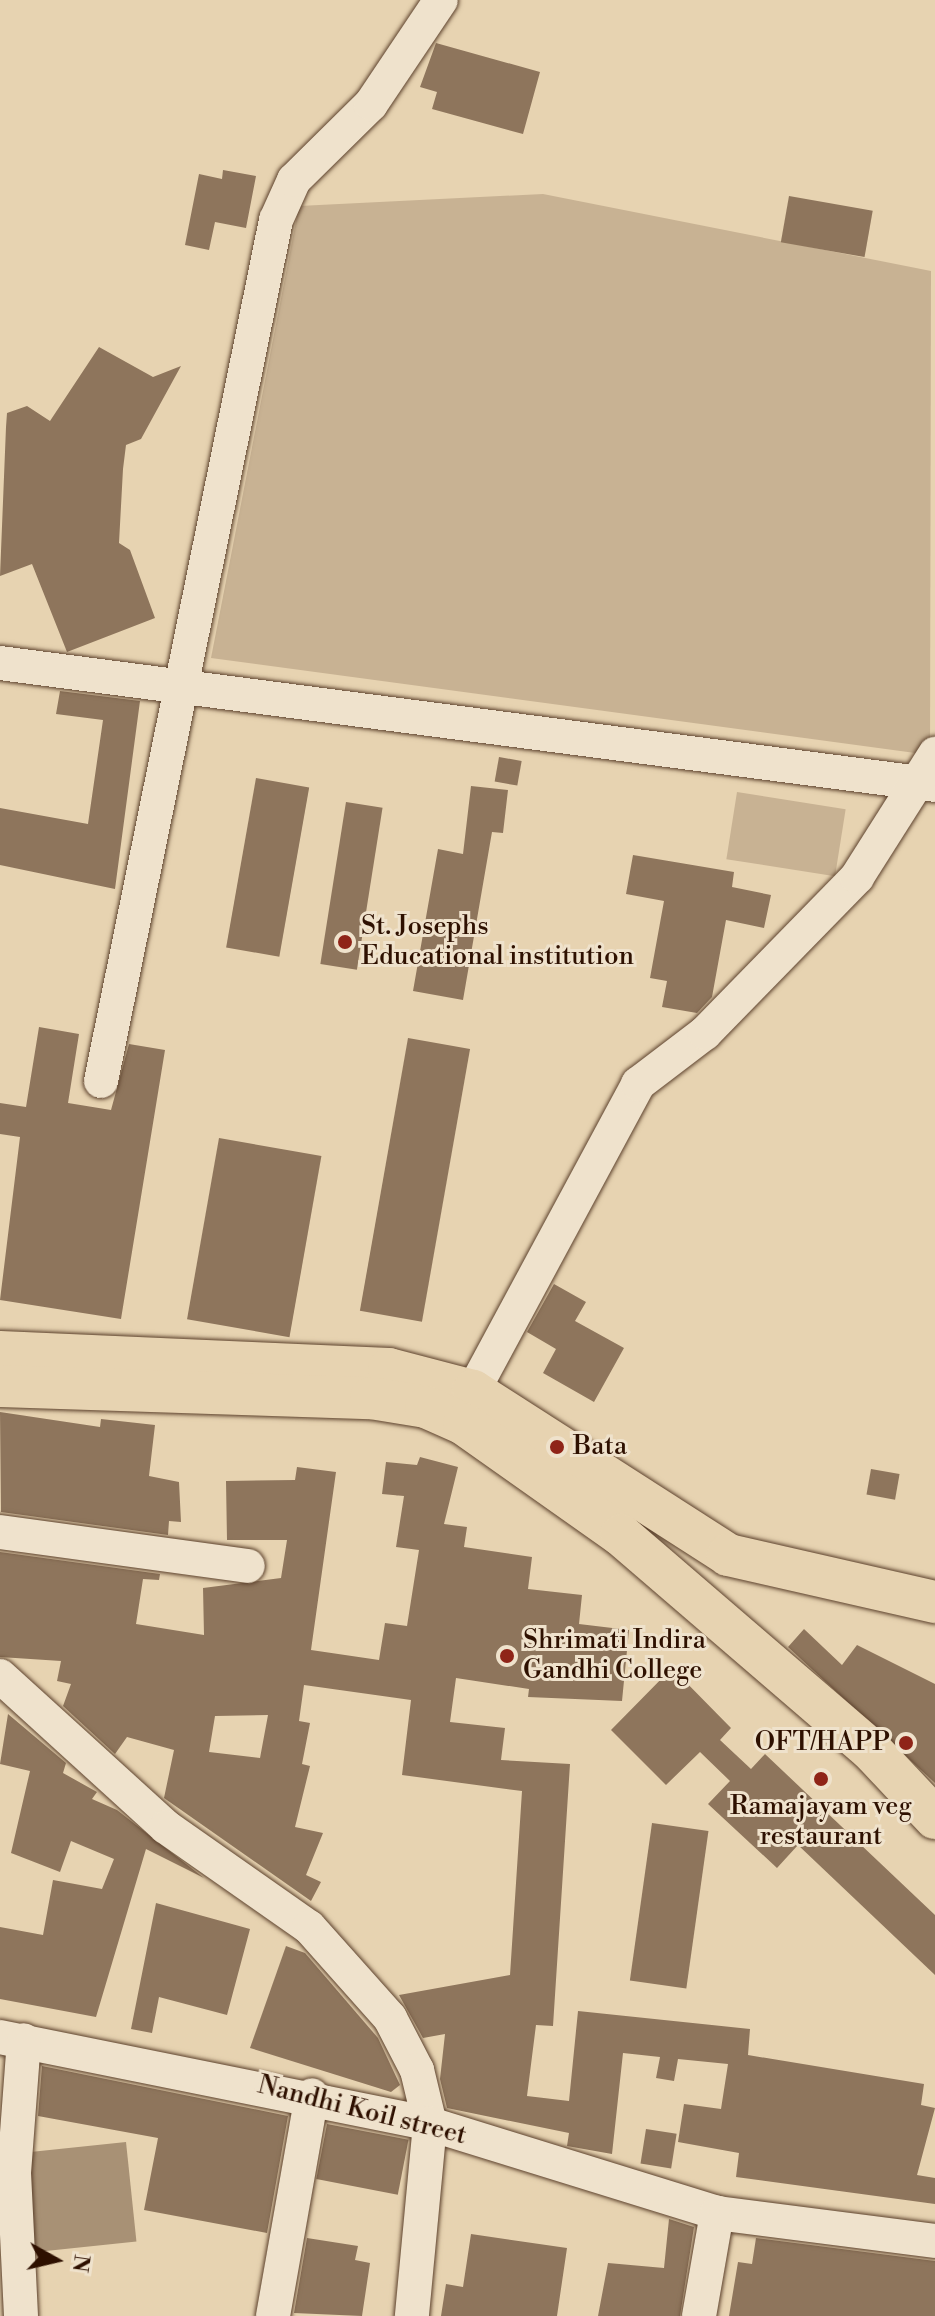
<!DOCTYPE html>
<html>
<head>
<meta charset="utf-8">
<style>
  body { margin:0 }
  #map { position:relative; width:935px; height:2316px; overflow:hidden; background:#e7d3b1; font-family:"Libre Bodoni",serif }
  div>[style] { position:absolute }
  .green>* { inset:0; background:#c8b293; transform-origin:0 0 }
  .water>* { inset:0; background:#a89175; transform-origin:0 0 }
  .building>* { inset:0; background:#8e755c; transform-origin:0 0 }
  .roads { filter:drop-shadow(0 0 2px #5c412c) drop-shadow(0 0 2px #5c412c) }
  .minor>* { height:34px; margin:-17px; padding:0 17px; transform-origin:17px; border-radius:17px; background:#efe2cc }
  .major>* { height:42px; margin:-21px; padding:0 21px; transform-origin:21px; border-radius:21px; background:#e7d3b1 }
  .dots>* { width:22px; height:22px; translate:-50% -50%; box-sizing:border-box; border:4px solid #efe2cc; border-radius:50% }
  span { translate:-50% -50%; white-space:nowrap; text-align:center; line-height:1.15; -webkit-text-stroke:6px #efe2cc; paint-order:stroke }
  .poi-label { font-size:26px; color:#2e1000 }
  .left { translate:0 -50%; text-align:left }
  .right { translate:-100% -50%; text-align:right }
  .street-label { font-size:26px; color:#2e1000 }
  .north { position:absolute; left:16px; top:2220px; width:80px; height:80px; -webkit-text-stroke:6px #efe2cc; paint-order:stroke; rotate:98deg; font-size:22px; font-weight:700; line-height:32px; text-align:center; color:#2e1000 }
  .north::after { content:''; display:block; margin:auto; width:28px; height:36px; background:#2e1000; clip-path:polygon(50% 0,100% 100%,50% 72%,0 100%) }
</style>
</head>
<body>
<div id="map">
  <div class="green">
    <i style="clip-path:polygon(543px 194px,931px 271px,930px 755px,211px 658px,299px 206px)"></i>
    <i style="left:737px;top:792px;width:110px;height:68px;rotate:9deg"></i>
  </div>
  <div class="water">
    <i style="left:126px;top:2142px;width:100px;height:108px;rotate:84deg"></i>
  </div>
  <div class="building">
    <i style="clip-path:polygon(436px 43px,540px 72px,523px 134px,432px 109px,437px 92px,420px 87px)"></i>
    <i style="clip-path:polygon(223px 170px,256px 176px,246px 228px,215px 222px,209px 250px,185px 245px,199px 174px,222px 179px)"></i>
    <i style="left:789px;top:196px;width:85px;height:47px;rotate:10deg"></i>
    <i style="clip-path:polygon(99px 347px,153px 377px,181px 366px,141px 439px,126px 445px,123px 469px,119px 543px,130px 550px,155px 618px,67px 652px,32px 564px,0 576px,6px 427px,7px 413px,27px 406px,50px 421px)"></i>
    <i style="clip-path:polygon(60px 691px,140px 701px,115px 889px,0 865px,0 808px,88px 824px,103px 720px,56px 714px)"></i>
    <i style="left:499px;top:757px;width:23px;height:25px;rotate:10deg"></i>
    <i style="left:256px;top:778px;width:54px;height:172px;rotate:10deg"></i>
    <i style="clip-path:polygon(471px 786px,508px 790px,503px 833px,492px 832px,463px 1000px,413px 991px,438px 849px,463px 854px)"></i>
    <i style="left:346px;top:802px;width:37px;height:164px;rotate:9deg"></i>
    <i style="clip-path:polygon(633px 855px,734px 872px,732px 887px,771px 895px,764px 928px,726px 920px,712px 997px,697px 1013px,662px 1007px,667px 981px,650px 978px,664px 901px,626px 894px)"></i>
    <i style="clip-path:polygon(39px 1027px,79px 1034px,68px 1103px,111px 1110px,129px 1044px,165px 1050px,121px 1319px,0 1300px,20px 1137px,0 1134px,0 1103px,26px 1107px)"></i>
    <i style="left:408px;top:1038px;width:63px;height:277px;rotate:10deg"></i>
    <i style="left:219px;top:1138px;width:104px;height:184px;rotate:10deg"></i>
    <i style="clip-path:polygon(554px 1284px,586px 1302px,575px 1321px,624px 1348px,594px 1402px,543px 1373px,556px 1349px,527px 1332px)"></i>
    <i style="clip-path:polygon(0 1412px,100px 1427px,101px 1419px,155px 1425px,149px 1476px,179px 1482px,181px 1522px,169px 1521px,168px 1535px,1px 1512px)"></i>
    <i style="clip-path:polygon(evenodd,420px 1457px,458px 1467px,444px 1524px,467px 1527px,464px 1547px,532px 1557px,528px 1589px,582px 1595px,579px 1624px,629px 1630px,622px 1701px,528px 1697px,529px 1689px,456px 1678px,450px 1722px,505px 1728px,501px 1760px,570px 1764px,553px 2026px,536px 2025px,527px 2096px,569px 2101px,578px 2011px,750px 2029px,748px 2055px,924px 2084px,921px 2105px,935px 2108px,917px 2175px,935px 2178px,935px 2204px,736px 2177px,739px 2153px,678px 2142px,684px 2104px,721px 2109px,728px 2064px,678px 2059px,674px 2081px,656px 2078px,660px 2057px,623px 2053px,612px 2154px,567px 2146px,569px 2133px,447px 2108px,440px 2079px,445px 2034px,423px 2038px,399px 1995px,510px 1975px,522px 1791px,402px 1775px,411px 1700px,304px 1685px,299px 1721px,310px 1723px,302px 1764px,310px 1766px,295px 1827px,323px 1833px,306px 1875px,321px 1882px,311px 1901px,164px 1798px,174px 1750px,127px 1737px,115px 1754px,63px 1706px,71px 1684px,57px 1681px,61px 1661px,0 1657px,0 1552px,160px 1574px,159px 1580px,143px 1579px,136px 1624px,204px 1635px,203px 1588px,281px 1578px,287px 1540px,227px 1540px,226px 1481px,295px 1480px,297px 1467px,336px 1472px,311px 1650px,379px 1660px,385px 1623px,407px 1626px,419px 1550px,396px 1547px,404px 1496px,382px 1494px,386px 1462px,417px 1465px,420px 1457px,268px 1715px,260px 1758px,209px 1752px,215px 1716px,268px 1715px)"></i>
    <i style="left:871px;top:1469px;width:29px;height:26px;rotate:10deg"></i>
    <i style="clip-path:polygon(804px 1629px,842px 1665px,857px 1645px,935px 1684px,935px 1783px,788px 1647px)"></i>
    <i style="clip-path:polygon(672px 1668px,731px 1728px,720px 1740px,751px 1769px,765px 1754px,935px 1915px,935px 1975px,798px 1845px,777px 1868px,708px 1804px,730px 1781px,700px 1752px,666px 1785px,611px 1730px)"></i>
    <i style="clip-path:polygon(8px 1714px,66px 1763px,63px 1773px,97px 1792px,92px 1799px,117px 1810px,204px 1878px,146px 1849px,96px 2017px,0 1999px,0 1927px,43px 1935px,53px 1880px,102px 1889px,114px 1859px,71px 1841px,60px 1872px,11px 1853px,30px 1771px,0 1764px)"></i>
    <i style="left:652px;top:1823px;width:57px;height:159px;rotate:8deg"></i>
    <i style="clip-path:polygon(156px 1903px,250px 1929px,227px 2015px,159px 1997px,152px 2033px,131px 2029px)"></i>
    <i style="clip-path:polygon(286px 1946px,305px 1953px,378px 2038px,400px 2085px,391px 2092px,250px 2048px)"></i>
    <i style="clip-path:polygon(42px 2066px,288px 2116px,267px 2233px,144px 2210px,158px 2138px,38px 2116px)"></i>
    <i style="left:327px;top:2124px;width:83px;height:56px;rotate:11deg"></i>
    <i style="left:646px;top:2129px;width:31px;height:35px;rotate:9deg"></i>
    <i style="clip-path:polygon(669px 2219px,694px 2227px,680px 2316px,598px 2316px,608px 2263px,664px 2268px)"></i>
    <i style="clip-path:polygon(471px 2234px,567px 2248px,557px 2316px,441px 2316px,446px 2284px,463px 2287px)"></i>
    <i style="clip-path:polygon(307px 2238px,358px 2246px,355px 2260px,370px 2263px,362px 2316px,294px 2313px)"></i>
    <i style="clip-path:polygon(756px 2238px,935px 2261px,935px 2316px,729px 2316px,738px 2262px,752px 2264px)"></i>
  </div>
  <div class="roads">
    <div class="minor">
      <i style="left:0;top:663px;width:943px;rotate:7.43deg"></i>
      <i style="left:101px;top:1081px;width:879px;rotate:-78.51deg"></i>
      <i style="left:276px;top:220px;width:44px;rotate:-65.8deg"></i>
      <i style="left:294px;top:180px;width:108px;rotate:-44.6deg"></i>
      <i style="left:371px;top:104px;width:125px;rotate:-56.1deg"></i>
      <i style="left:473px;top:1391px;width:349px;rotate:-61.7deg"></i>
      <i style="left:638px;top:1084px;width:84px;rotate:-37.3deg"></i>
      <i style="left:705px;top:1033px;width:218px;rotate:-45.7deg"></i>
      <i style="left:857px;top:877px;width:146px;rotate:-57.6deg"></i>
      <i style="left:0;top:1532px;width:250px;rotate:7.8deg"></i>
      <i style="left:0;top:1676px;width:224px;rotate:42.3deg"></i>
      <i style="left:166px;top:1827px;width:174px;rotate:35deg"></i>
      <i style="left:309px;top:1927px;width:122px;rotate:48.3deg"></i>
      <i style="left:390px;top:2018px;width:59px;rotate:62.6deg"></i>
      <i style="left:417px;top:2070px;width:56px;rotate:76.5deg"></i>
      <i style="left:430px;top:2124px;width:193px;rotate:95.4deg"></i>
      <i style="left:0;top:2037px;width:439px;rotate:11.4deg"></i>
      <i style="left:430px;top:2124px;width:300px;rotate:17.2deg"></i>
      <i style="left:717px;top:2213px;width:220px;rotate:7.3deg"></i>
      <i style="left:21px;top:2316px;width:143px;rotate:-92.8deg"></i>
      <i style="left:14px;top:2173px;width:133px;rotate:-85.7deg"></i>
      <i style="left:273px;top:2316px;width:224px;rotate:-80deg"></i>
      <i style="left:699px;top:2316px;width:105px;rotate:-80.1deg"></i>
    </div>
    <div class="major">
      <i style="left:0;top:1352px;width:389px;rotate:2.5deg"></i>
      <i style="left:389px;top:1369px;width:87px;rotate:14.7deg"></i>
      <i style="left:473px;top:1391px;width:303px;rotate:32.7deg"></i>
      <i style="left:728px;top:1555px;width:212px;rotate:12.8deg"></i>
      <i style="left:0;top:1386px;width:371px;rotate:1.9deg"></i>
      <i style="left:371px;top:1398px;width:56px;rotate:9.3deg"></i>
      <i style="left:426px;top:1407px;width:42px;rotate:24.1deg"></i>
      <i style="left:464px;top:1424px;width:192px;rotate:35.3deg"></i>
      <i style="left:621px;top:1535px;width:328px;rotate:40.7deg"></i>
      <i style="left:870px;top:1749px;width:95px;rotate:46.7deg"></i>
    </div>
  </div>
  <div class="dots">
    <i style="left:345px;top:942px;background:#8f2418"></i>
    <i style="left:557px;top:1447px;background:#8f2418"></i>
    <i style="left:507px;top:1656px;background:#8f2418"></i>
    <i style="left:906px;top:1743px;background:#8f2418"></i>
    <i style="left:821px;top:1779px;background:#8f2418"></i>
  </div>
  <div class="poi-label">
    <span class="left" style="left:361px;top:942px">St. Josephs<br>Educational institution</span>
    <span class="left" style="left:573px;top:1447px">Bata</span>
    <span class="left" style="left:523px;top:1656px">Shrimati Indira<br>Gandhi College</span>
    <span class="right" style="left:890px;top:1743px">OFT/HAPP</span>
    <span style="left:821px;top:1822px">Ramajayam veg<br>restaurant</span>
  </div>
  <div class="street-label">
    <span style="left:362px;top:2111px;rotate:14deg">Nandhi Koil street</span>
  </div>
  <div class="north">N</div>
</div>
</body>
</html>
